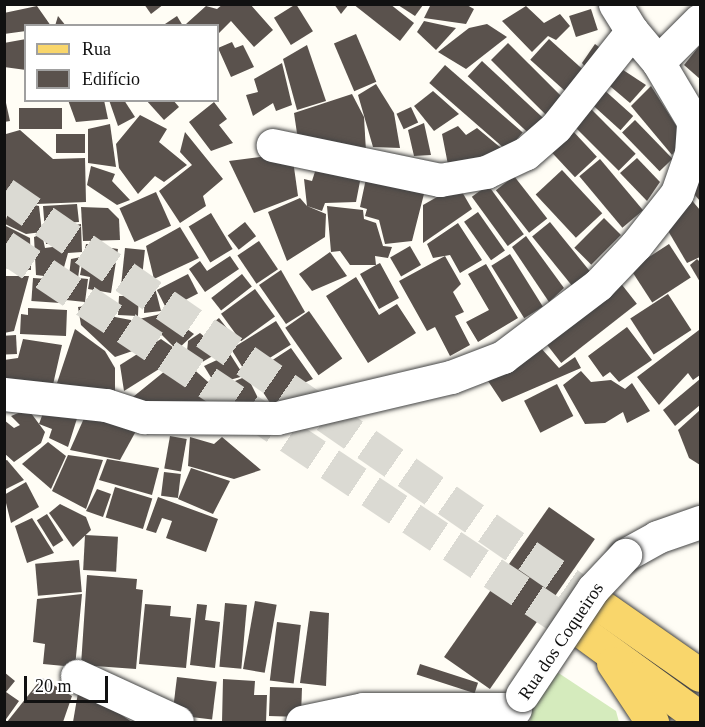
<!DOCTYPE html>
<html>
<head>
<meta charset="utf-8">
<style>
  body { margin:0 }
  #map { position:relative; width:705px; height:727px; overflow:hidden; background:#fffdf5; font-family:Georgia,serif }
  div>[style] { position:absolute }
  .green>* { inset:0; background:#d5ebbd }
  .building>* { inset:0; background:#5a524d; transform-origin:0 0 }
  .major-tunnel>* { height:33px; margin-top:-16.5px; transform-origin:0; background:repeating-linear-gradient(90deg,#dbdad3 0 33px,transparent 0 49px) }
  .roads { filter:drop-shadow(0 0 2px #444) drop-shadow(0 0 2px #444) }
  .minor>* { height:33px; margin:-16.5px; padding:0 16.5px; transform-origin:16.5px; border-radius:16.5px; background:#fff }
  .major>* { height:33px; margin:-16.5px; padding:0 16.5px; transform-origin:16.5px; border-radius:16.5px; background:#f9d66b }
  .bridges { filter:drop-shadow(0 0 2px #444) drop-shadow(0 0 2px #444) }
  .minor-bridge>* { height:33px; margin:-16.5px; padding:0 16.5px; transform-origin:16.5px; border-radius:16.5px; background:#fff }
  span { translate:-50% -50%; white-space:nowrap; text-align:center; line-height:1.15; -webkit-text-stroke:6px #fff; paint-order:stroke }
  .street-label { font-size:18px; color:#111 }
  .frame { position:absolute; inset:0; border:6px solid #111; pointer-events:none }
  .legend { position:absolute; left:24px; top:24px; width:195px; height:78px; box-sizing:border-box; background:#fff; border:2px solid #a0a0a0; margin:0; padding:8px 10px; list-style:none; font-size:18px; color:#111 }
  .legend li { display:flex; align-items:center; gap:12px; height:30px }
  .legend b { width:30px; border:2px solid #a0a0a0 }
  .scale { position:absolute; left:24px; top:676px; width:84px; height:27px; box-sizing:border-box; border:3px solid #111; border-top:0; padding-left:8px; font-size:18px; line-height:21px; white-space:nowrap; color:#111; -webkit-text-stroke:4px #fff; paint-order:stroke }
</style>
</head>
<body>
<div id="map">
  <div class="green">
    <i style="clip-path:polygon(557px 672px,616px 711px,619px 722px,530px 722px,533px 704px)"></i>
  </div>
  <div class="building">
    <i style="clip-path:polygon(144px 4px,164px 4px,151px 14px)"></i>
    <i style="clip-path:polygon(223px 4px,250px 4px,273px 30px,254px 47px,231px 21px,218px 34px,218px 26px,186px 24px,206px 6px,217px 9px)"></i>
    <i style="left:296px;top:4px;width:32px;height:26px;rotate:58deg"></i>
    <i style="clip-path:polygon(334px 4px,349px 4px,341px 14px)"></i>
    <i style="clip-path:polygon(353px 4px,390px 4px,414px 23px,400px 41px)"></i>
    <i style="clip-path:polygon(431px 4px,465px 4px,474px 9px,466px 24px,424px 18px)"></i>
    <i style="clip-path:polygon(398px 5px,423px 5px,415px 16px)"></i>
    <i style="clip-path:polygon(37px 6px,51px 26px,26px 26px,26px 31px,4px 34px,4px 13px)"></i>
    <i style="clip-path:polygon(526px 6px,544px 23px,560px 14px,570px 26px,556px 40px,548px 36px,532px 52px,502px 21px)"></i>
    <i style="left:591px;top:9px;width:22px;height:23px;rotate:72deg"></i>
    <i style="clip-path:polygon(58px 16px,66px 26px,55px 26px)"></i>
    <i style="clip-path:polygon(177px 16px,183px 26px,162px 26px)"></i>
    <i style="clip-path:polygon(424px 21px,456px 28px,436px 50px,417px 32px)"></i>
    <i style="clip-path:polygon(487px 24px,507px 37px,466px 69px,438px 52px,469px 28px)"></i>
    <i style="left:356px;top:34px;width:52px;height:24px;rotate:67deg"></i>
    <i style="clip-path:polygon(26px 39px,26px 70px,4px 67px,4px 43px)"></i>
    <i style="left:549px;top:39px;width:58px;height:28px;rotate:42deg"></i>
    <i style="clip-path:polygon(232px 42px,235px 48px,243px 45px,254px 67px,231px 77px,218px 48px)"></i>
    <i style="left:508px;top:43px;width:85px;height:24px;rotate:45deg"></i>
    <i style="clip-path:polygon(595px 44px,607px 53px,592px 75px,582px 63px)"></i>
    <i style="clip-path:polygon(307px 45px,326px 101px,297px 110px,283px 59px)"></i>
    <i style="clip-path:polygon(700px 45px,700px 79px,684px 65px)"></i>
    <i style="left:482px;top:61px;width:84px;height:21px;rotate:43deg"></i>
    <i style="clip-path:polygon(282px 63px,292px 105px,276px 111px,273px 103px,253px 116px,246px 95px,258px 92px,254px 79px)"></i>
    <i style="left:445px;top:65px;width:103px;height:24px;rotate:41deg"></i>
    <i style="clip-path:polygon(617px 66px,646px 85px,630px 103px,604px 81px)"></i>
    <i style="clip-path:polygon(376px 84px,394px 113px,400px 148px,373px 147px,358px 95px)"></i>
    <i style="clip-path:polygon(651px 86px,684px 138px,672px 155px,631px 106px)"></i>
    <i style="left:602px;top:88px;width:42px;height:19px;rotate:42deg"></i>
    <i style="clip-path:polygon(433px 91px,459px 114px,434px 131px,414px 106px)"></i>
    <i style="clip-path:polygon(4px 94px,10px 121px,4px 122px)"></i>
    <i style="clip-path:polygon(352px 94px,364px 117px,366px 152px,299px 147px,294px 113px)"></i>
    <i style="clip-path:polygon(68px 100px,104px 100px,108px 119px,76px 122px)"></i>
    <i style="clip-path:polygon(109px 100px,124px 100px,135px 117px,118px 126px)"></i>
    <i style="clip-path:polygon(146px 100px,173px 100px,179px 107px,164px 120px)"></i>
    <i style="clip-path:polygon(214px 102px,227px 119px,219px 125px,233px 143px,211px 151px,189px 122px)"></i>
    <i style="left:411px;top:107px;width:17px;height:16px;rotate:65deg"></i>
    <i style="left:589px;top:107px;width:66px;height:24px;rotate:45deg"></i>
    <i style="left:19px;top:108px;width:43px;height:21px"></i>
    <i style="clip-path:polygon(140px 115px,167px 129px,159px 142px,187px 165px,164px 182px,155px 176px,138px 194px,119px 168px,116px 144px)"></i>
    <i style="left:635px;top:120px;width:54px;height:18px;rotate:46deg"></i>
    <i style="clip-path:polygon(424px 123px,431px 155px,414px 156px,408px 130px)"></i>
    <i style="clip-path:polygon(110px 124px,116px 167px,88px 163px,88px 129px)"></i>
    <i style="clip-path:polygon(458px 126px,466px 135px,477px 128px,507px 153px,450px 175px,442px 134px)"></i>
    <i style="left:571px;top:129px;width:38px;height:30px;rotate:47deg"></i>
    <i style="clip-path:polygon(20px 130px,53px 159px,85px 158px,86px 202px,36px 204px,35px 197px,9px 198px,4px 192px,6px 134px)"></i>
    <i style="clip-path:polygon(185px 132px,223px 179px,203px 196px,206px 206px,180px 223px,159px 191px,192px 165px,180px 152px)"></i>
    <i style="left:85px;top:134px;width:19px;height:29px;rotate:90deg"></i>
    <i style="clip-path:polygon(292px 153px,298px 196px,254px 213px,229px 161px)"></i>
    <i style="clip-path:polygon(320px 156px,362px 171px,356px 202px,325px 203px,322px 211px,307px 206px,326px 214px,325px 237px,287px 261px,268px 212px,300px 198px,307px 206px,304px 179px,312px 181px)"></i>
    <i style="clip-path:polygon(637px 158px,660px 182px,647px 201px,620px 173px)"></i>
    <i style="left:600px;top:159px;width:67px;height:27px;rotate:50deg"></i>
    <i style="clip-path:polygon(700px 163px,700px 201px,688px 187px)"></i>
    <i style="clip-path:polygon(91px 166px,115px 174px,112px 181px,130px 200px,117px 205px,87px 185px)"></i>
    <i style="clip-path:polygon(368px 169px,426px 186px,412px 241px,385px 244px,379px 220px,365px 216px,367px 209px,360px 207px)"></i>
    <i style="left:562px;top:170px;width:59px;height:36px;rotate:47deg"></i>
    <i style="left:514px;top:176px;width:54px;height:23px;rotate:52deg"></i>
    <i style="clip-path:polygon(458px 185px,472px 209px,423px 243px,423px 205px)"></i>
    <i style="left:488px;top:185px;width:61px;height:20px;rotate:54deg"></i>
    <i style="left:156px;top:192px;width:37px;height:40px;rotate:66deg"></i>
    <i style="clip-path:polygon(689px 197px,700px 210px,700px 257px,687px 263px,667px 229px)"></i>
    <i style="clip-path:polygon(11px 200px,39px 206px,42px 232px,26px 234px,5px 224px)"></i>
    <i style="clip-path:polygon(4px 201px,9px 201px,6px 216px,4px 216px)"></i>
    <i style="clip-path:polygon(77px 204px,79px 222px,63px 223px,64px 243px,46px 244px,43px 206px)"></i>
    <i style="clip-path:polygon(327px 206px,363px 210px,364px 219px,376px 223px,383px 246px,392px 247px,388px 258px,375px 256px,376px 265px,380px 263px,399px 298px,379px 309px,360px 274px,376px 265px,350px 265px,340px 251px,331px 252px)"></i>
    <i style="clip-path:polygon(81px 207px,108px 208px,119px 219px,120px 240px,83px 241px)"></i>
    <i style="left:478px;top:212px;width:47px;height:17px;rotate:55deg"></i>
    <i style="left:211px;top:213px;width:42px;height:26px;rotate:59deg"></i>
    <i style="left:604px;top:218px;width:24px;height:42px;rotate:45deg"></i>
    <i style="left:245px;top:222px;width:18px;height:22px;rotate:52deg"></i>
    <i style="left:550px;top:222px;width:64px;height:23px;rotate:51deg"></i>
    <i style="clip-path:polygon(458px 223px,482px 260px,460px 273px,450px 255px,433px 258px,427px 244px)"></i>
    <i style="clip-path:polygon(81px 224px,82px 252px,68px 253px,61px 278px,36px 275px,34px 237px,42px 234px,45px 248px,67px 245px,70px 226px)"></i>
    <i style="clip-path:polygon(4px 225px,30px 238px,31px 270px,4px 268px)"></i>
    <i style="clip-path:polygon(180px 227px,199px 258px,154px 279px,146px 246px)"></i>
    <i style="clip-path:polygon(526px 236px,564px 288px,549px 302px,512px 247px)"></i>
    <i style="left:259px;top:241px;width:34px;height:26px;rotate:56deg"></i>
    <i style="clip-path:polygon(86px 244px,118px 249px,111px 293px,88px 289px,90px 277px,80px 275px)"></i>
    <i style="left:669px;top:244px;width:40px;height:46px;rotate:57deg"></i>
    <i style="left:410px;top:246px;width:22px;height:23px;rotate:60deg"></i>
    <i style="left:125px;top:248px;width:20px;height:41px;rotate:6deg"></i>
    <i style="clip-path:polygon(330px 252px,347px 276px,312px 291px,299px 274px)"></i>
    <i style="left:510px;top:254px;width:62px;height:22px;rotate:58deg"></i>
    <i style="clip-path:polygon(230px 256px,239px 269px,205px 292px,189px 269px,200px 261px,207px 271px)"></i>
    <i style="clip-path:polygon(445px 256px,461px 284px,453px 292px,464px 312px,455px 316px,470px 345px,450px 356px,435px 327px,427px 331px,399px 281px)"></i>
    <i style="clip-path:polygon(81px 257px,78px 278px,88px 279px,85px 302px,66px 300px,71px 259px)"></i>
    <i style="clip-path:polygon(697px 259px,700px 262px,700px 282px,690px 265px)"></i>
    <i style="clip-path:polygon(486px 264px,518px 318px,478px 342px,466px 322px,489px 310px,468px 274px)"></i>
    <i style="clip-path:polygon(281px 270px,305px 312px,286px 324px,259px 285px)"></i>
    <i style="left:188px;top:274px;width:22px;height:35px;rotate:63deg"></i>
    <i style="left:242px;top:274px;width:16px;height:39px;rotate:52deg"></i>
    <i style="clip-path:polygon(4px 276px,29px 276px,14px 331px,4px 333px)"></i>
    <i style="clip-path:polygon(356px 277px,379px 315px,397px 304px,416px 333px,368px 363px,326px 296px)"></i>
    <i style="left:33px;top:278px;width:29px;height:23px;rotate:4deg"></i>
    <i style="left:619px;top:281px;width:29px;height:96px;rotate:52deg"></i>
    <i style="clip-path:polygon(154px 284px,161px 311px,144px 313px,145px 285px)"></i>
    <i style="left:255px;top:289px;width:34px;height:42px;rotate:54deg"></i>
    <i style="clip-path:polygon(127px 291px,139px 291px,138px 316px,118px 315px,119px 296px,127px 296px)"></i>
    <i style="left:668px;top:294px;width:43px;height:45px;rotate:57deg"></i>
    <i style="clip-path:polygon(109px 303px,115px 317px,136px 321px,147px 346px,115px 357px,81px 325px,78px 307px)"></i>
    <i style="clip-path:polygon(28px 308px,67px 310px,66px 336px,20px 334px,21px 314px,28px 315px)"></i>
    <i style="left:309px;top:311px;width:58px;height:29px;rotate:55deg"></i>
    <i style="clip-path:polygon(165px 313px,194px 334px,177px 350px,162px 335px,146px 341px,139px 319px)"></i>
    <i style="left:219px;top:318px;width:31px;height:9px;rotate:52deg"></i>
    <i style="left:276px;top:321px;width:28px;height:53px;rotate:58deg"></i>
    <i style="clip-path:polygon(627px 327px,652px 360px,619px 382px,610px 372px,603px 377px,588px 356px)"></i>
    <i style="clip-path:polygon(75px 329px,105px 351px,115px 368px,115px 397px,57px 383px)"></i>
    <i style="clip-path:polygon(699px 330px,700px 375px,693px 380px,688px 373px,659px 405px,637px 377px)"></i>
    <i style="clip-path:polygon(200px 333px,221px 351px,199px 364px,187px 352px,188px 341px)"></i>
    <i style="left:16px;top:335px;width:19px;height:12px;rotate:87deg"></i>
    <i style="clip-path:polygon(23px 339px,62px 345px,52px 389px,4px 386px,4px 360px,18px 358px)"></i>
    <i style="clip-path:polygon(161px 339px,183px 354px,124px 391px,120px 365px)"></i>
    <i style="clip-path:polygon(540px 347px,559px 368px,575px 357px,581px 368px,502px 402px,484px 375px)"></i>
    <i style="clip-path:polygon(291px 348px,313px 379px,288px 390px,293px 397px,274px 409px,251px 374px)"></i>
    <i style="clip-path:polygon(230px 354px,244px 376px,215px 384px,204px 366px)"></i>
    <i style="clip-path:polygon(181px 358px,216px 389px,247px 376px,263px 408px,128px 401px)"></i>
    <i style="clip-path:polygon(581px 371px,591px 382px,611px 380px,625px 389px,632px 383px,650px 411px,627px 423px,623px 412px,605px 423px,585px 424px,563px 385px)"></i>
    <i style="clip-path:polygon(700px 379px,700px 405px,675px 426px,663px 410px)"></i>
    <i style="left:557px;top:384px;width:36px;height:37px;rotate:63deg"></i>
    <i style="clip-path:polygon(47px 402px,80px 409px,68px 447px,49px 438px,52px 429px,39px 424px)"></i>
    <i style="clip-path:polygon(28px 409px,45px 432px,41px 443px,14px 462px,4px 453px,4px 420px,14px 428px,20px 425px,11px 416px)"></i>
    <i style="clip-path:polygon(700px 410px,700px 465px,689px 458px,678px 430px)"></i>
    <i style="clip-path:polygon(85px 416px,136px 431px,120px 460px,70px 450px)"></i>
    <i style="left:170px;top:436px;width:17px;height:33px;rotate:10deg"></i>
    <i style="clip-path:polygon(190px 437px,214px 444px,222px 437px,261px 470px,234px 479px,188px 466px)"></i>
    <i style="clip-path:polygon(48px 442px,66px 456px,51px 489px,22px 464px)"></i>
    <i style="clip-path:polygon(68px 455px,103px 460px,86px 509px,52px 491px)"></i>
    <i style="clip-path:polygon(107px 459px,159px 468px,152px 495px,99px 480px)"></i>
    <i style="clip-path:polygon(7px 460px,24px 480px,4px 490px,4px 461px)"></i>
    <i style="clip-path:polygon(191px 468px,230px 481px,213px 514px,178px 499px)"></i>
    <i style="left:164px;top:472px;width:17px;height:24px;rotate:7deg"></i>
    <i style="clip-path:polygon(26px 482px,39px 507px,11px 523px,4px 495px)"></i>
    <i style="left:115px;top:487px;width:39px;height:32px;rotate:17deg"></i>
    <i style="clip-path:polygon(97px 489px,111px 494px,103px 517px,86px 511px)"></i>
    <i style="clip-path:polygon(158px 497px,218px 519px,206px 552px,166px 538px,172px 521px,162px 518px,156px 533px,146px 530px)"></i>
    <i style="clip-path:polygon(60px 504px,86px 517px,91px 530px,73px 547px,49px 513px)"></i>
    <i style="left:549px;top:507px;width:56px;height:183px;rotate:35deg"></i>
    <i style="left:47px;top:514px;width:31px;height:12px;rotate:58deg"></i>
    <i style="clip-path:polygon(32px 518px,54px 553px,27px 563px,15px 526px)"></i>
    <i style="left:85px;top:535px;width:33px;height:35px;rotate:3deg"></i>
    <i style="left:79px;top:560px;width:32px;height:44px;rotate:85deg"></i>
    <i style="clip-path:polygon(87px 575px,137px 579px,136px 589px,143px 590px,136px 669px,81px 665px)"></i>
    <i style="clip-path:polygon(82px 594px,75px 667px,43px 664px,45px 644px,33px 642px,37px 599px)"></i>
    <i style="left:255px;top:601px;width:22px;height:69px;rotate:10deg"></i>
    <i style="left:225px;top:603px;width:22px;height:64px;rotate:5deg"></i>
    <i style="clip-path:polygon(145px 604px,171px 606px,170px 616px,191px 618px,186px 668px,139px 664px)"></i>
    <i style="clip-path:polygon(197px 604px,207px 605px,205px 620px,220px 622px,215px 668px,190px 665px)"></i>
    <i style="clip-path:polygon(310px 611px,329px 613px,326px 686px,300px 683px)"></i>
    <i style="left:277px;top:622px;width:24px;height:59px;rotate:7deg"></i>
    <i style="left:420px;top:664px;width:61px;height:11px;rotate:18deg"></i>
    <i style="clip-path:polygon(4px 672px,15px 681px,6px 692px,19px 701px,4px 722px)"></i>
    <i style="left:177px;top:677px;width:40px;height:38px;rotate:7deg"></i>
    <i style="clip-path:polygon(42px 678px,72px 696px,63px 722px,7px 722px)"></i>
    <i style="clip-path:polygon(223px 679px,255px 681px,254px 695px,267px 695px,266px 722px,222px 722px)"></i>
    <i style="clip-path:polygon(79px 687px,132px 722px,73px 722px)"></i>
    <i style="left:270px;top:687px;width:32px;height:29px;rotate:2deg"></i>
  </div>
  <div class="major-tunnel">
    <i style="left:4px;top:193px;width:730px;rotate:34.67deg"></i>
    <i style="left:4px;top:246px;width:699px;rotate:33.74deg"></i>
  </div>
  <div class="roads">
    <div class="minor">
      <i style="left:615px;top:4px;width:32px;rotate:58deg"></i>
      <i style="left:658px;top:62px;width:59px;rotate:-45deg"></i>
      <i style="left:4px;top:394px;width:103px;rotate:6.2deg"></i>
      <i style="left:106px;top:405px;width:40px;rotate:18deg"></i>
      <i style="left:144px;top:417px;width:133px;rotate:0.4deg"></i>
      <i style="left:277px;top:418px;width:179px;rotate:-13.3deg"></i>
      <i style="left:451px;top:377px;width:56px;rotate:-21deg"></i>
      <i style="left:503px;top:357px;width:119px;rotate:-37.2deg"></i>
      <i style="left:598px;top:285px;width:55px;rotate:-46.5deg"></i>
      <i style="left:636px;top:245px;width:66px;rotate:-51.7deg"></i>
      <i style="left:677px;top:193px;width:42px;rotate:-70.7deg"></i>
      <i style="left:691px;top:153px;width:32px;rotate:-86deg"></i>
      <i style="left:693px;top:121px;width:69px;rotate:-120.7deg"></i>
      <i style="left:658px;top:62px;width:40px;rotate:-130deg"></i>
      <i style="left:632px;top:31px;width:122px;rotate:128.4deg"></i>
      <i style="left:556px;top:127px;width:40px;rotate:139deg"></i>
      <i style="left:526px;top:153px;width:44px;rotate:154.6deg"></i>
      <i style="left:486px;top:172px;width:47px;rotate:170.1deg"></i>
      <i style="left:440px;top:180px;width:171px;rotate:-168.2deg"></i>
      <i style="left:625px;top:555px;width:37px;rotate:-29deg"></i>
      <i style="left:657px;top:537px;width:46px;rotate:-19.2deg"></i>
      <i style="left:77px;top:676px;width:110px;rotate:24.7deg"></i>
      <i style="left:302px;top:722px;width:62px;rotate:-12deg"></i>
      <i style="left:363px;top:709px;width:152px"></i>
    </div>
    <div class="major">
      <i style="left:604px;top:608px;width:117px;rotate:34.9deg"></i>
      <i style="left:585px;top:634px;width:142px;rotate:36.1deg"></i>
      <i style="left:613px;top:663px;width:71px;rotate:56.5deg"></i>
    </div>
  </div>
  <div class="bridges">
    <div class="minor-bridge">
      <i style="left:522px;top:695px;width:128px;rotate:-56.2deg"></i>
      <i style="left:593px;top:589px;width:47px;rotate:-46.7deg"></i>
    </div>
  </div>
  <div class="street-label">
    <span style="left:561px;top:641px;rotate:-56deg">Rua dos Coqueiros</span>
  </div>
  <div class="frame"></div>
  <ul class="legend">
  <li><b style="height:8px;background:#f9d66b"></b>Rua</li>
  <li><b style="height:16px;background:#5a524d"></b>Edifício</li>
  </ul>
  <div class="scale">20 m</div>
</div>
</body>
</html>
